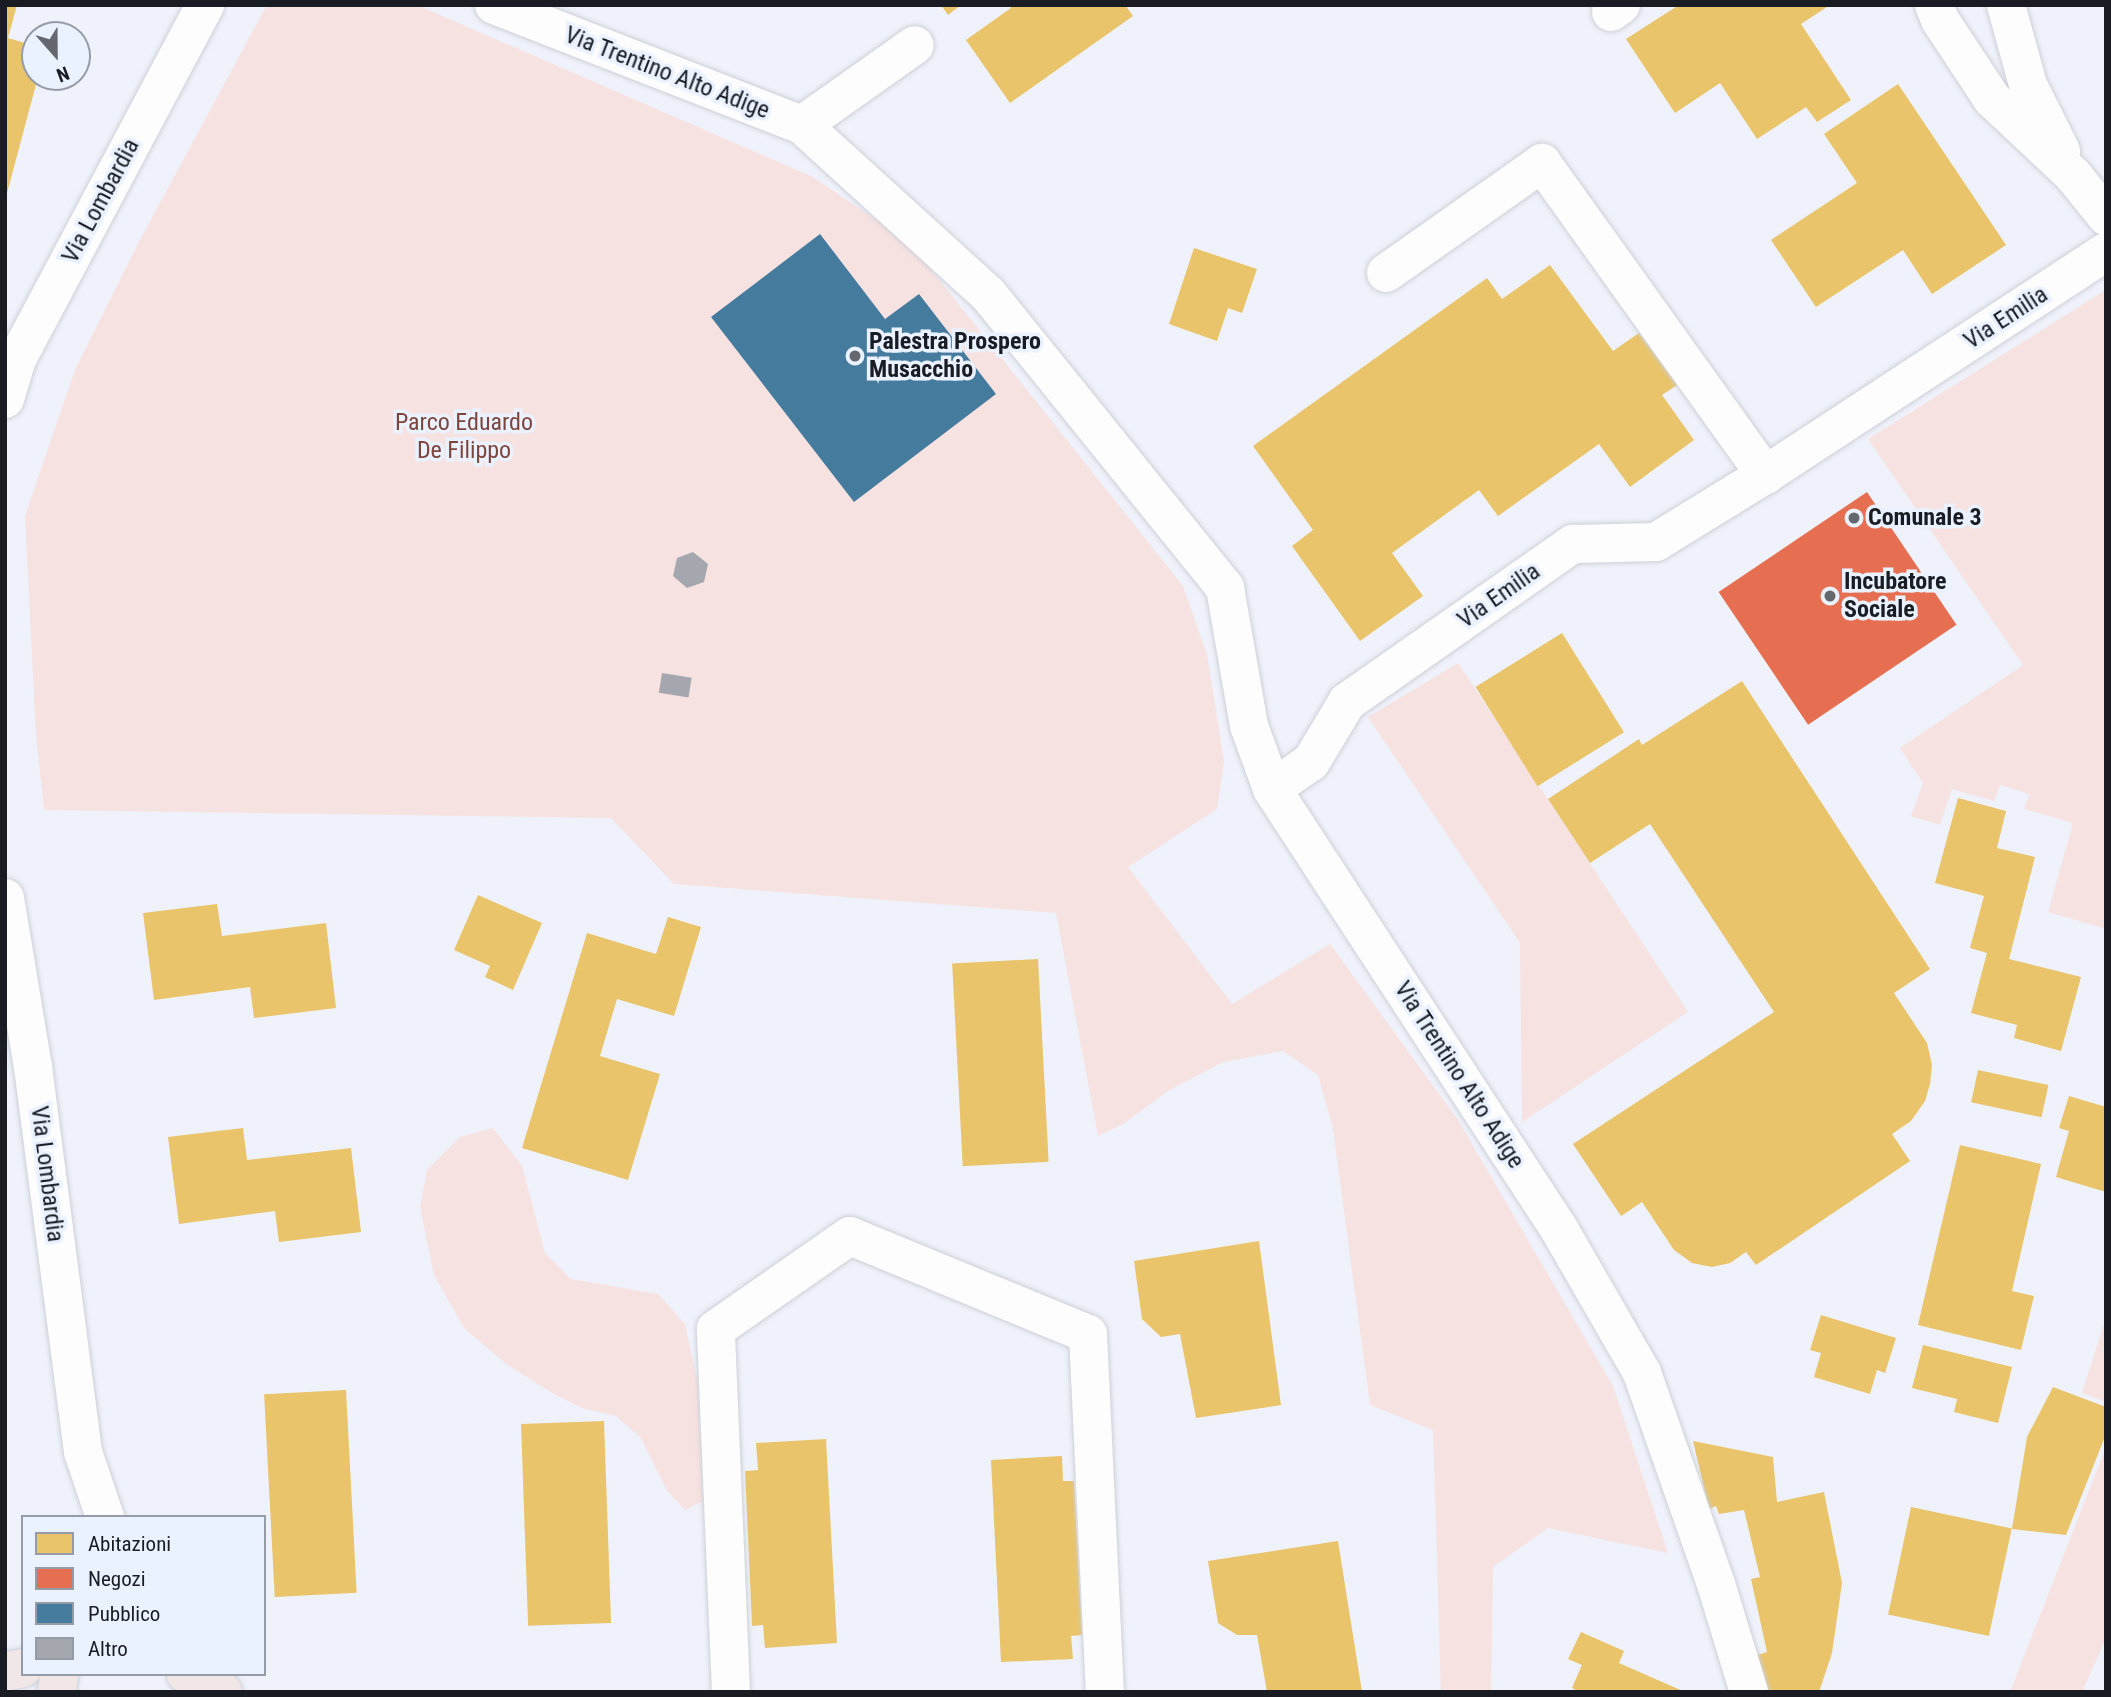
<!DOCTYPE html>
<html>
<head>
<meta charset="utf-8">
<style>
  body { margin:0 }
  #map { position:relative; width:2111px; height:1697px; overflow:hidden; background:#eff2fa; font-family:"Roboto Condensed",sans-serif }
  div>[style] { position:absolute }
  .green>* { inset:0; background:#f7e2e2 }
  .homes>* { inset:0; background:#e9c46a; transform-origin:0 0 }
  .shops>* { inset:0; background:#e76f51; transform-origin:0 0 }
  .public>* { inset:0; background:#457b9d }
  .building>* { inset:0; background:#a4a7ad; transform-origin:0 0 }
  .roads { filter:drop-shadow(0 0 2px #cdd0d7) drop-shadow(0 0 2px #cdd0d7) }
  .minor>* { height:38px; margin:-19px; padding:0 19px; transform-origin:19px; border-radius:19px; background:#fdfdfe }
  .major>* { height:38px; margin:-19px; padding:0 19px; transform-origin:19px; border-radius:19px; background:#f1e7e6 }
  .dots>* { width:19px; height:19px; translate:-50% -50%; box-sizing:border-box; border:4px solid #eaf1ff; border-radius:50% }
  span { translate:-50% -50%; white-space:nowrap; text-align:center; line-height:1.15; -webkit-text-stroke:7px #eaf1ff; paint-order:stroke }
  .street-label { font-size:24px; color:#191c22 }
  .poi-label { font-size:24px; color:#191c22; font-weight:700 }
  .left { translate:0 -50%; text-align:left }
  .park-label { font-size:24px; color:#7e453d }
  .frame { position:absolute; inset:0; border:7px solid #191c22; pointer-events:none }
  .legend { position:absolute; left:21px; top:1515px; width:245px; height:161px; box-sizing:border-box; background:#eaf1ff; border:2px solid #969ca7; margin:0; padding:9px 12px; list-style:none; font-size:21px; color:#191c22 }
  .legend li { display:flex; align-items:center; gap:14px; height:35px }
  .legend b { width:35px; border:2px solid #969ca7 }
  .north { position:absolute; left:21px; top:21px; width:70px; height:70px; box-sizing:border-box; background:#eaf1ff; border:2px solid #969ca7; border-radius:50%; rotate:159deg; font-size:19px; font-weight:700; line-height:28px; text-align:center; color:#191c22 }
  .north::after { content:''; display:block; margin:auto; width:24px; height:32px; background:#64676e; clip-path:polygon(50% 0,100% 100%,50% 72%,0 100%) }
</style>
</head>
<body>
<div id="map">
  <div class="green">
    <i style="clip-path:polygon(267px 5px,417px 5px,813px 177px,909px 242px,1183px 586px,1207px 655px,1224px 761px,1217px 809px,1128px 867px,1232px 1004px,1330px 944px,1458px 1120px,1613px 1386px,1668px 1553px,1548px 1528px,1493px 1567px,1491px 1692px,1441px 1692px,1433px 1430px,1370px 1405px,1333px 1129px,1318px 1075px,1283px 1051px,1223px 1062px,1168px 1091px,1123px 1124px,1098px 1136px,1056px 913px,674px 884px,611px 818px,44px 810px,36px 734px,25px 516px,75px 370px,141px 238px)"></i>
    <i style="clip-path:polygon(2104px 291px,2106px 292px,2106px 929px,2048px 912px,2073px 823px,2024px 809px,2029px 794px,2000px 785px,1994px 801px,1952px 789px,1940px 825px,1911px 816px,1923px 783px,1900px 748px,2023px 665px,1868px 439px)"></i>
    <i style="clip-path:polygon(1458px 663px,1688px 1012px,1522px 1122px,1520px 943px,1368px 717px)"></i>
    <i style="clip-path:polygon(493px 1128px,522px 1166px,545px 1253px,571px 1279px,658px 1294px,685px 1324px,698px 1384px,703px 1501px,685px 1510px,667px 1491px,641px 1438px,616px 1416px,582px 1408px,552px 1393px,506px 1364px,464px 1328px,434px 1275px,420px 1207px,427px 1170px,460px 1137px)"></i>
    <i style="clip-path:polygon(2106px 1317px,2106px 1402px,2082px 1393px)"></i>
    <i style="clip-path:polygon(2106px 1447px,2106px 1638px,2082px 1692px,2010px 1692px)"></i>
  </div>
  <div class="homes">
    <i style="clip-path:polygon(5px 5px,17px 5px,8px 38px,35px 46px,35px 77px,38px 77px,6px 197px)"></i>
    <i style="clip-path:polygon(941px 5px,961px 5px,948px 15px)"></i>
    <i style="clip-path:polygon(1010px 5px,1125px 5px,1133px 16px,1010px 103px,966px 40px,1011px 8px)"></i>
    <i style="clip-path:polygon(1679px 5px,1830px 5px,1801px 24px,1851px 100px,1817px 122px,1806px 107px,1757px 139px,1720px 83px,1675px 113px,1626px 39px)"></i>
    <i style="clip-path:polygon(1898px 84px,2006px 245px,1932px 294px,1903px 250px,1816px 307px,1771px 240px,1857px 183px,1824px 134px)"></i>
    <i style="clip-path:polygon(1194px 248px,1257px 269px,1242px 313px,1228px 308px,1217px 341px,1169px 324px)"></i>
    <i style="clip-path:polygon(1550px 265px,1613px 351px,1639px 333px,1677px 385px,1662px 395px,1694px 440px,1630px 487px,1599px 444px,1498px 516px,1479px 490px,1392px 553px,1423px 596px,1360px 641px,1292px 546px,1313px 530px,1253px 446px,1487px 278px,1502px 299px)"></i>
    <i style="left:1562px;top:633px;width:117px;height:102px;rotate:58deg"></i>
    <i style="clip-path:polygon(1742px 681px,1930px 969px,1894px 993px,1927px 1043px,1932px 1065px,1930px 1084px,1925px 1101px,1911px 1121px,1892px 1134px,1910px 1161px,1756px 1265px,1746px 1252px,1730px 1263px,1712px 1267px,1692px 1263px,1674px 1250px,1642px 1202px,1621px 1216px,1573px 1144px,1774px 1012px,1650px 824px,1590px 863px,1548px 799px,1639px 739px,1642px 745px)"></i>
    <i style="clip-path:polygon(1958px 798px,2006px 811px,1997px 848px,2035px 857px,2009px 959px,2081px 977px,2061px 1051px,2014px 1038px,2017px 1025px,1971px 1013px,1987px 953px,1970px 948px,1984px 896px,1935px 883px)"></i>
    <i style="clip-path:polygon(478px 895px,542px 923px,513px 990px,485px 977px,490px 966px,454px 950px)"></i>
    <i style="clip-path:polygon(217px 904px,222px 936px,326px 923px,336px 1008px,254px 1018px,250px 987px,154px 1000px,143px 913px)"></i>
    <i style="clip-path:polygon(668px 917px,701px 927px,674px 1016px,617px 999px,600px 1056px,660px 1074px,628px 1180px,522px 1148px,587px 933px,656px 954px)"></i>
    <i style="left:1038px;top:959px;width:203px;height:86px;rotate:87deg"></i>
    <i style="left:1978px;top:1070px;width:72px;height:33px;rotate:12deg"></i>
    <i style="clip-path:polygon(2069px 1096px,2106px 1107px,2106px 1192px,2056px 1177px,2069px 1131px,2059px 1128px)"></i>
    <i style="clip-path:polygon(243px 1128px,247px 1160px,351px 1148px,361px 1232px,279px 1242px,275px 1211px,179px 1224px,168px 1137px)"></i>
    <i style="clip-path:polygon(1960px 1145px,2041px 1164px,2012px 1291px,2034px 1296px,2021px 1350px,1918px 1325px)"></i>
    <i style="clip-path:polygon(1259px 1241px,1281px 1405px,1196px 1418px,1180px 1334px,1161px 1337px,1142px 1319px,1134px 1261px)"></i>
    <i style="clip-path:polygon(1821px 1315px,1896px 1338px,1885px 1373px,1877px 1370px,1870px 1394px,1814px 1377px,1821px 1353px,1810px 1350px)"></i>
    <i style="clip-path:polygon(1923px 1345px,2012px 1367px,1998px 1423px,1954px 1412px,1957px 1399px,1912px 1388px)"></i>
    <i style="clip-path:polygon(2053px 1387px,2106px 1407px,2106px 1434px,2066px 1535px,2012px 1529px,2027px 1437px)"></i>
    <i style="left:346px;top:1390px;width:203px;height:82px;rotate:87deg"></i>
    <i style="left:604px;top:1421px;width:202px;height:83px;rotate:88deg"></i>
    <i style="clip-path:polygon(826px 1439px,837px 1643px,765px 1648px,763px 1625px,752px 1626px,745px 1471px,758px 1470px,756px 1443px)"></i>
    <i style="clip-path:polygon(1693px 1441px,1773px 1457px,1777px 1502px,1824px 1492px,1842px 1583px,1832px 1653px,1819px 1692px,1760px 1692px,1749px 1658px,1767px 1652px,1751px 1579px,1760px 1577px,1744px 1510px,1719px 1514px,1716px 1506px,1709px 1509px)"></i>
    <i style="clip-path:polygon(1062px 1456px,1063px 1481px,1074px 1481px,1082px 1635px,1071px 1636px,1073px 1659px,1001px 1662px,991px 1460px)"></i>
    <i style="left:1911px;top:1507px;width:103px;height:110px;rotate:12deg"></i>
    <i style="clip-path:polygon(1338px 1541px,1362px 1692px,1267px 1692px,1257px 1635px,1237px 1635px,1218px 1623px,1208px 1561px)"></i>
    <i style="clip-path:polygon(1581px 1632px,1624px 1651px,1619px 1663px,1685px 1692px,1580px 1692px,1572px 1688px,1582px 1665px,1568px 1659px)"></i>
  </div>
  <div class="shops">
    <i style="left:1867px;top:492px;width:160px;height:179px;rotate:56deg"></i>
  </div>
  <div class="public">
    <i style="clip-path:polygon(820px 234px,885px 319px,919px 294px,996px 394px,854px 502px,711px 317px)"></i>
  </div>
  <div class="building">
    <i style="clip-path:polygon(693px 552px,708px 564px,704px 582px,687px 588px,673px 576px,677px 558px)"></i>
    <i style="left:662px;top:673px;width:30px;height:20px;rotate:9deg"></i>
  </div>
  <div class="roads">
    <div class="minor">
      <i style="left:494px;top:5px;width:331px;rotate:21.3deg"></i>
      <i style="left:802px;top:125px;width:251px;rotate:42.3deg"></i>
      <i style="left:988px;top:294px;width:378px;rotate:51.1deg"></i>
      <i style="left:1225px;top:588px;width:140px;rotate:80.1deg"></i>
      <i style="left:1249px;top:726px;width:67px;rotate:69.9deg"></i>
      <i style="left:1272px;top:789px;width:525px;rotate:56.88deg"></i>
      <i style="left:1559px;top:1229px;width:166px;rotate:60deg"></i>
      <i style="left:1642px;top:1373px;width:224px;rotate:70.7deg"></i>
      <i style="left:1716px;top:1584px;width:113px;rotate:73deg"></i>
      <i style="left:1934px;top:5px;width:16px;rotate:68deg"></i>
      <i style="left:1940px;top:20px;width:95px;rotate:56.6deg"></i>
      <i style="left:1992px;top:99px;width:111px;rotate:43.2deg"></i>
      <i style="left:2073px;top:175px;width:53px;rotate:51.2deg"></i>
      <i style="left:2006px;top:5px;width:83px;rotate:74.6deg"></i>
      <i style="left:2028px;top:85px;width:74px;rotate:63.4deg"></i>
      <i style="left:1611px;top:12px;width:12px;rotate:-35deg"></i>
      <i style="left:802px;top:125px;width:138px;rotate:-35.3deg"></i>
      <i style="left:1386px;top:273px;width:191px;rotate:-35.2deg"></i>
      <i style="left:1542px;top:163px;width:384px;rotate:54.4deg"></i>
      <i style="left:5px;top:399px;width:42px;rotate:-73.3deg"></i>
      <i style="left:17px;top:359px;width:401px;rotate:-62deg"></i>
      <i style="left:1272px;top:789px;width:47px;rotate:-34.7deg"></i>
      <i style="left:1311px;top:762px;width:70px;rotate:-59deg"></i>
      <i style="left:1347px;top:702px;width:276px;rotate:-35deg"></i>
      <i style="left:1573px;top:544px;width:83px;rotate:-1.4deg"></i>
      <i style="left:1656px;top:542px;width:128px;rotate:-31.6deg"></i>
      <i style="left:1765px;top:475px;width:407px;rotate:-33.2deg"></i>
      <i style="left:5px;top:898px;width:171px;rotate:80.6deg"></i>
      <i style="left:33px;top:1067px;width:388px;rotate:82.6deg"></i>
      <i style="left:83px;top:1452px;width:69px;rotate:71.3deg"></i>
      <i style="left:731px;top:1692px;width:363px;rotate:-92.4deg"></i>
      <i style="left:716px;top:1329px;width:163px;rotate:-34.8deg"></i>
      <i style="left:850px;top:1236px;width:257px;rotate:22.4deg"></i>
      <i style="left:1088px;top:1334px;width:358px;rotate:87.3deg"></i>
    </div>
    <div class="major">
      <i style="left:5px;top:1672px;width:18px;rotate:-13deg"></i>
      <i style="left:186px;top:1674px;width:41px;rotate:25.9deg"></i>
      <i style="left:57px;top:1692px;width:18px;rotate:-84deg"></i>
    </div>
  </div>
  <div class="dots">
    <i style="left:855px;top:356px;background:#64676e"></i>
    <i style="left:1854px;top:518px;background:#64676e"></i>
    <i style="left:1830px;top:596px;background:#64676e"></i>
  </div>
  <div class="street-label">
    <span style="left:667px;top:73px;rotate:21deg">Via Trentino Alto Adige</span>
    <span style="left:101px;top:201px;rotate:-62deg">Via Lombardia</span>
    <span style="left:2006px;top:318px;rotate:-33deg">Via Emilia</span>
    <span style="left:1499px;top:596px;rotate:-35deg">Via Emilia</span>
    <span style="left:1459px;top:1075px;rotate:57deg">Via Trentino Alto Adige</span>
    <span style="left:47px;top:1174px;rotate:83deg">Via Lombardia</span>
  </div>
  <div class="poi-label">
    <span class="left" style="left:869px;top:356px">Palestra Prospero<br>Musacchio</span>
    <span class="left" style="left:1868px;top:518px">Comunale 3</span>
    <span class="left" style="left:1844px;top:596px">Incubatore<br>Sociale</span>
  </div>
  <div class="park-label">
    <span style="left:464px;top:437px">Parco Eduardo<br>De Filippo</span>
  </div>
  <div class="frame"></div>
  <ul class="legend">
  <li><b style="height:19px;background:#e9c46a"></b>Abitazioni</li>
  <li><b style="height:19px;background:#e76f51"></b>Negozi</li>
  <li><b style="height:19px;background:#457b9d"></b>Pubblico</li>
  <li><b style="height:19px;background:#a4a7ad"></b>Altro</li>
  </ul>
  <div class="north">N</div>
</div>
</body>
</html>
